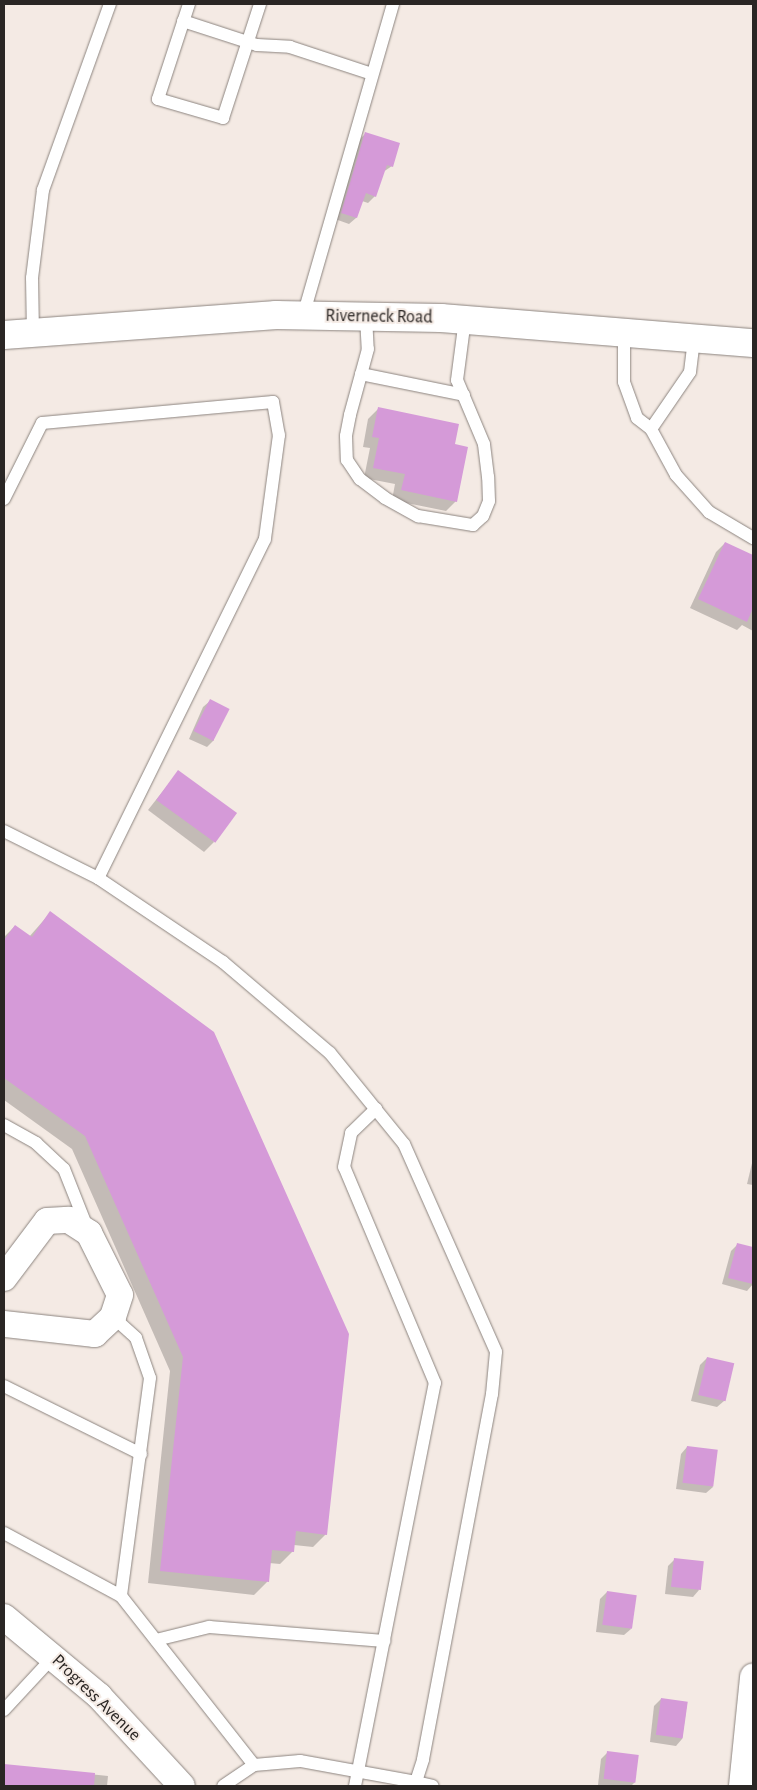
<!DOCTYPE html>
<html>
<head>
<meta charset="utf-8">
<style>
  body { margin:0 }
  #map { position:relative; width:757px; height:1790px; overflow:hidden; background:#f4eae4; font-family:"Alegreya Sans",sans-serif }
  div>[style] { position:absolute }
  .shadow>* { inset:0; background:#0003 }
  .building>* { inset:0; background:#d59ad8; transform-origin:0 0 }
  .roads { filter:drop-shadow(0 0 1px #8c847f) drop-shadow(0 0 1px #8c847f) }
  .lane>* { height:12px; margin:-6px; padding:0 6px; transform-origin:6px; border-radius:6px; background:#fff }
  .street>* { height:26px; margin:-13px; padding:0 13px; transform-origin:13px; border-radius:13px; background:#fff }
  .secondary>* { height:28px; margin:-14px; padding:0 14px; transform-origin:14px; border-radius:14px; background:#fff }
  span { translate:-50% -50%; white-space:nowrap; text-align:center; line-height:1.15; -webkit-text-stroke:4px #f4eae4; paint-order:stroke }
  .street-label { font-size:18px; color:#2a2624 }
  .frame { position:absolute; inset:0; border:5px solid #2a2624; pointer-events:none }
</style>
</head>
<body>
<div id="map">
  <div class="shadow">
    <i style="clip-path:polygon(366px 133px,392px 166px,383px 172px,375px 196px,368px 203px,362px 201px,356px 218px,349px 224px,335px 219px,359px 140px)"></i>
    <i style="clip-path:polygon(378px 409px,453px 445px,456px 501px,446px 511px,392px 500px,395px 484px,364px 478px,370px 448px,363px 447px,368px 419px)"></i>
    <i style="clip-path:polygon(725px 543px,753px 556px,753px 631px,742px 625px,737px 630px,690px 608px,716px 552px)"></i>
    <i style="clip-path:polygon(210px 701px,214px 740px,207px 747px,189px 739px,203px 707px)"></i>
    <i style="clip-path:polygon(178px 772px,214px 842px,204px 852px,148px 810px)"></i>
    <i style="clip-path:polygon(50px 913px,326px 1534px,313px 1547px,294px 1545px,293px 1551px,280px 1564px,269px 1563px,267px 1582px,254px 1595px,148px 1583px,170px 1371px,72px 1149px,4px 1100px,4px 937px,15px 926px,29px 937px)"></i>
    <i style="clip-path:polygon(753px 1159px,753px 1185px,747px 1184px)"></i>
    <i style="clip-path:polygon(738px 1244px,753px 1249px,753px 1284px,747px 1291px,722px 1284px,731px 1251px)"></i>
    <i style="clip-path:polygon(707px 1358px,733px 1364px,724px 1401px,717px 1407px,691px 1401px,700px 1365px)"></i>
    <i style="clip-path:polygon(687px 1447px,713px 1487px,706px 1493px,676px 1489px,681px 1454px)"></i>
    <i style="clip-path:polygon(675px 1559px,699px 1590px,693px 1597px,665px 1594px,668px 1566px)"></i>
    <i style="clip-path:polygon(607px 1592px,631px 1629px,624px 1635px,596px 1632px,600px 1599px)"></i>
    <i style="clip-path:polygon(661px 1699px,687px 1703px,682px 1739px,676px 1746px,650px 1742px,654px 1706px)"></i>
    <i style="clip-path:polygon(607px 1753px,635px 1782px,631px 1786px,598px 1785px,601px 1759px)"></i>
    <i style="clip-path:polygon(4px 1765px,108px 1776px,107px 1786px,4px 1786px)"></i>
  </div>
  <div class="building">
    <i style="clip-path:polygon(365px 132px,400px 143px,393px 167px,387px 165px,376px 197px,366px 193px,357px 218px,341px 213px)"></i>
    <i style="clip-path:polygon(378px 407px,459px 424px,455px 444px,468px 447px,457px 502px,401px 490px,405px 474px,373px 468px,379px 438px,372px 437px)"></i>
    <i style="clip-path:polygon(725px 542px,753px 555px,753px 608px,747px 622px,698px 599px)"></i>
    <i style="left:210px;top:699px;width:22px;height:36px;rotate:27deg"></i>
    <i style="left:178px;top:770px;width:73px;height:37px;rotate:36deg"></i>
    <i style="clip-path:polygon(50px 911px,214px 1032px,349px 1334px,327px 1535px,296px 1531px,294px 1552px,272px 1550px,269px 1582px,160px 1571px,183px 1357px,85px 1136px,4px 1078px,4px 940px,15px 925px,32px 937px)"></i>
    <i style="clip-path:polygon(737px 1243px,753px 1247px,753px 1284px,728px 1278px)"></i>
    <i style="left:707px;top:1357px;width:28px;height:39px;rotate:13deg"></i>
    <i style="left:687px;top:1446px;width:31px;height:37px;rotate:7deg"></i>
    <i style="left:674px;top:1558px;width:30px;height:29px;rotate:6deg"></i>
    <i style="left:607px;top:1591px;width:30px;height:34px;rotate:8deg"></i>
    <i style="left:661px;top:1698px;width:27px;height:37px;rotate:8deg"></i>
    <i style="left:607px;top:1751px;width:32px;height:28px;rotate:7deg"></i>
    <i style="clip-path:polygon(4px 1764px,95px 1773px,94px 1786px,4px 1786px)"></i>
  </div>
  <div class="roads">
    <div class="lane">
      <i style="left:189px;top:4px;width:100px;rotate:108.1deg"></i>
      <i style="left:158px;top:99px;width:68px;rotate:16.3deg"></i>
      <i style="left:223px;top:118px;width:120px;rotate:-72deg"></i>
      <i style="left:183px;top:21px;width:78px;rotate:18deg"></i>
      <i style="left:257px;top:45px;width:33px;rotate:3deg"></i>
      <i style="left:290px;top:47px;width:86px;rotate:18.2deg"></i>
      <i style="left:303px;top:316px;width:325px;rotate:-73.9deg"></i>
      <i style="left:366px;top:316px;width:33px;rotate:87deg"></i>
      <i style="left:368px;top:349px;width:68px;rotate:105.3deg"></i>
      <i style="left:350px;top:415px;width:21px;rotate:101deg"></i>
      <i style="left:346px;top:436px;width:24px;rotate:88deg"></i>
      <i style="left:347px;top:460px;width:23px;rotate:56deg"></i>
      <i style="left:360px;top:479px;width:31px;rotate:37deg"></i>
      <i style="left:385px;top:498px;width:38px;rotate:29deg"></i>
      <i style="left:418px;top:516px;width:56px;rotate:9.3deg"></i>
      <i style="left:473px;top:525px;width:13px;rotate:-42deg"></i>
      <i style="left:483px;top:516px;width:16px;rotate:-68deg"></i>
      <i style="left:489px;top:501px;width:24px;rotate:-92deg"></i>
      <i style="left:488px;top:477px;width:33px;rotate:-97deg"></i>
      <i style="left:484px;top:444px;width:69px;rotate:-112.9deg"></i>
      <i style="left:457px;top:380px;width:62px;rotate:-82.5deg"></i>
      <i style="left:624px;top:333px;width:49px;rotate:90deg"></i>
      <i style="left:624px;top:382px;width:38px;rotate:70deg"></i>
      <i style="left:637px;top:418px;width:18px;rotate:38deg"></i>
      <i style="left:651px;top:429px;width:52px;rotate:61.5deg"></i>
      <i style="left:676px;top:475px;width:50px;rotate:48.3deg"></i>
      <i style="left:709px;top:512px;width:51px;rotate:30.6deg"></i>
      <i style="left:33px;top:334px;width:56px;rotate:-91deg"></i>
      <i style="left:32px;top:278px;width:89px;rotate:-82.9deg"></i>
      <i style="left:43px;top:190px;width:198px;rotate:-70.2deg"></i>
      <i style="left:361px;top:374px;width:105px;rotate:11.5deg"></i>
      <i style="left:651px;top:429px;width:69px;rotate:-55.6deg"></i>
      <i style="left:690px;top:372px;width:34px;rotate:-83deg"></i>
      <i style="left:4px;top:499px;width:85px;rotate:-63.4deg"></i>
      <i style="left:42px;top:423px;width:232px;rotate:-5.2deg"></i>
      <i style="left:273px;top:402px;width:34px;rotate:80deg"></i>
      <i style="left:279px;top:435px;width:105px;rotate:97.7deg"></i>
      <i style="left:265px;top:539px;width:378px;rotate:116.2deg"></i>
      <i style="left:98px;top:878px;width:151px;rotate:33.9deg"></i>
      <i style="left:223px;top:962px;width:140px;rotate:40.4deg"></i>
      <i style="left:330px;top:1053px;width:117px;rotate:50.9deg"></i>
      <i style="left:404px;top:1144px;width:227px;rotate:66.1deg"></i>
      <i style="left:496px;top:1352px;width:42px;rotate:95.4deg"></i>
      <i style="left:492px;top:1394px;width:372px;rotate:100.7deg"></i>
      <i style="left:423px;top:1760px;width:23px;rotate:108deg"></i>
      <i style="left:416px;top:1782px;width:118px;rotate:-169.7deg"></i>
      <i style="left:300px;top:1761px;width:46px;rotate:175deg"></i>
      <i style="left:254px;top:1765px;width:37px;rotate:146deg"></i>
      <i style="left:4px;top:831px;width:105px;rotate:26.6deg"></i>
      <i style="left:4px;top:1125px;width:37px;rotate:29deg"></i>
      <i style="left:36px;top:1143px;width:38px;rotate:43deg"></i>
      <i style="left:64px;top:1169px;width:62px;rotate:68.4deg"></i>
      <i style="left:113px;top:1317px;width:31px;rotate:42deg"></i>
      <i style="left:136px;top:1338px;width:42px;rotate:70.7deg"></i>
      <i style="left:150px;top:1378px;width:220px;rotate:97.6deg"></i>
      <i style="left:4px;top:1386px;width:153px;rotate:26.4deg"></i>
      <i style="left:4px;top:1533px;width:133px;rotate:28.3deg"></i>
      <i style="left:121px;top:1596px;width:215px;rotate:51.8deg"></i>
      <i style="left:156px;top:1640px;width:55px;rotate:-13.8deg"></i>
      <i style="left:209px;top:1627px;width:176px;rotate:4.6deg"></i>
      <i style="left:4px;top:1710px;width:74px;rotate:-47.2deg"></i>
      <i style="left:416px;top:1782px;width:17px;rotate:13deg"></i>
      <i style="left:355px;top:1786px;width:411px;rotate:-78.8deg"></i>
      <i style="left:435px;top:1383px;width:234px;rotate:-112.8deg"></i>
      <i style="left:344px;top:1167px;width:35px;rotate:-78deg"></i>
      <i style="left:351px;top:1133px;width:35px;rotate:-44deg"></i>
    </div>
    <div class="street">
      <i style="left:4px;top:1278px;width:71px;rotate:-53deg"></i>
      <i style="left:47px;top:1221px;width:22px;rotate:-3deg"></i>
      <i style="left:69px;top:1220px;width:24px;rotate:33deg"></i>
      <i style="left:89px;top:1233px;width:69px;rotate:63.4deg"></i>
      <i style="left:120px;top:1295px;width:23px;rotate:108deg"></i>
      <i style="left:113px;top:1317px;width:25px;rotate:137deg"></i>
      <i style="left:95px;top:1334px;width:92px;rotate:-173.7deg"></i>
      <i style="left:4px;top:1617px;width:124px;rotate:39.7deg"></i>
      <i style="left:99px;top:1696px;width:122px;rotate:47.3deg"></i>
      <i style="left:742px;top:1786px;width:110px;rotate:-84.2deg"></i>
    </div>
    <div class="secondary">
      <i style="left:4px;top:335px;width:273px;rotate:-4.2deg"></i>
      <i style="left:276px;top:315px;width:165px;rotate:1deg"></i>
      <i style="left:441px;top:318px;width:313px;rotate:4.6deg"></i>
    </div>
  </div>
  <div class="street-label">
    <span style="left:379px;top:317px;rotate:1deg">Riverneck Road</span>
    <span style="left:96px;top:1698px;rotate:44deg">Progress Avenue</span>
  </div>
  <div class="frame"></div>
</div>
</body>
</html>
